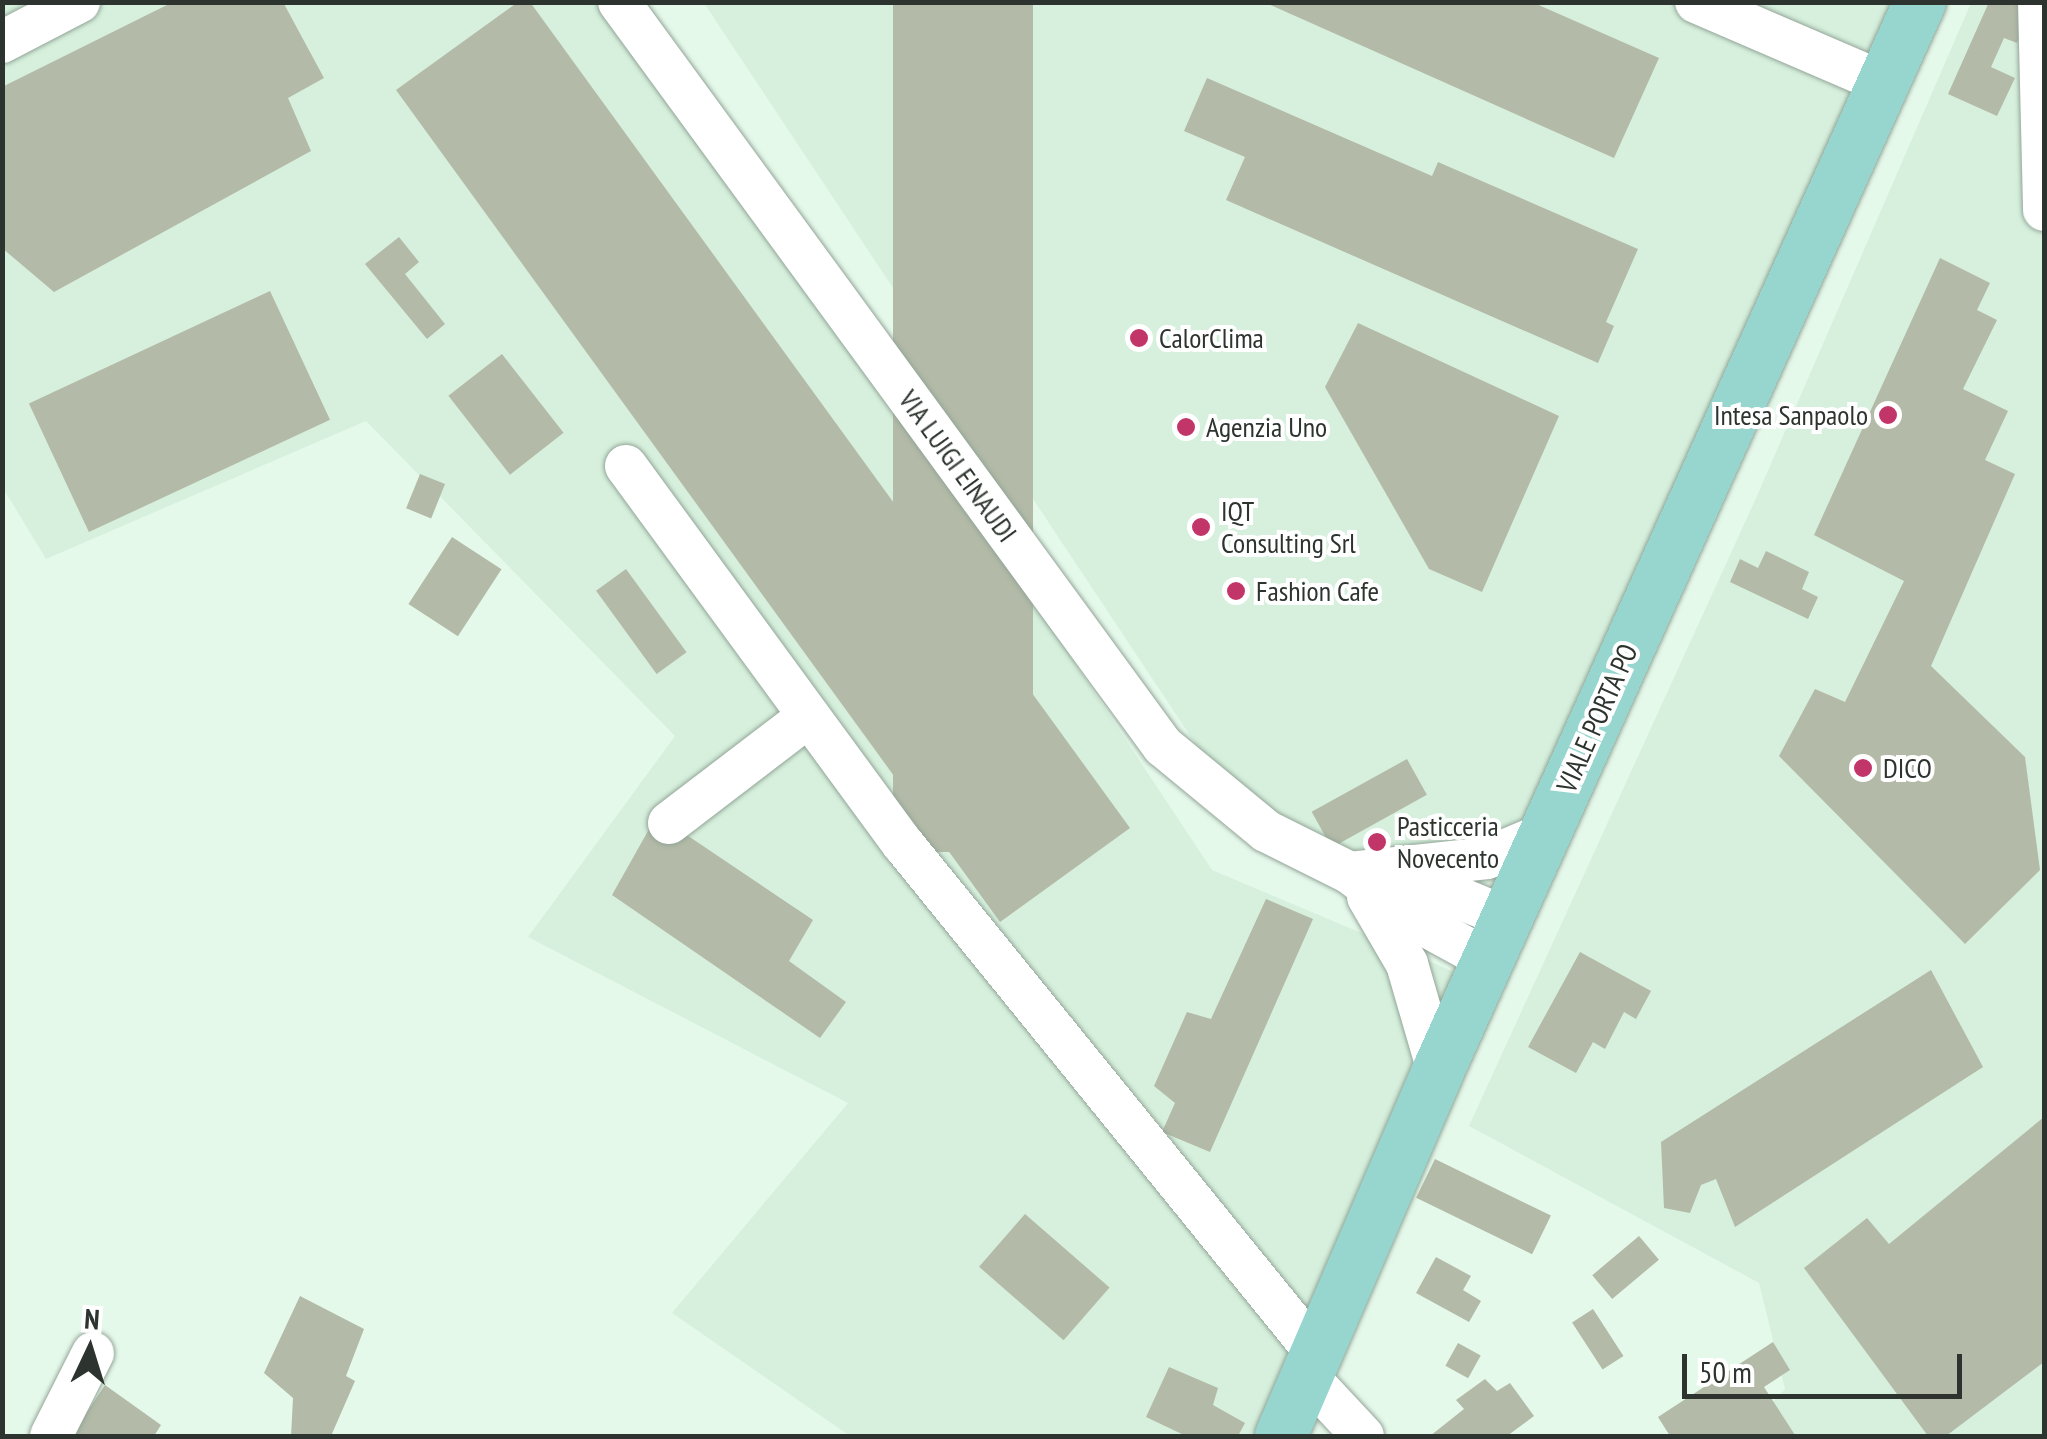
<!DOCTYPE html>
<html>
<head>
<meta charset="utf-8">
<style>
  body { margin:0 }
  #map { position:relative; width:2047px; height:1439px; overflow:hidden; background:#e5f9eb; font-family:"PT Sans Narrow",sans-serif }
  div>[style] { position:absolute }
  .built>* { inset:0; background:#d6f0dd }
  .building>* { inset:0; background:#b3baa7; transform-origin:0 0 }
  .roads { filter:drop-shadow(0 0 2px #93a598) drop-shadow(0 0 2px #93a598) }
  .minor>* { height:42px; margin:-21px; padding:0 21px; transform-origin:21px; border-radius:21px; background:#fff }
  .major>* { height:52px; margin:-26px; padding:0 26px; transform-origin:26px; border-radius:26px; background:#97d6ce }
  .dots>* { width:28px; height:28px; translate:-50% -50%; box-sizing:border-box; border:5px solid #fff; border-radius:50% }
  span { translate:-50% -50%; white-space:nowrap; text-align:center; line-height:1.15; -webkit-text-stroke:8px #fff; paint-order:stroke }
  .poi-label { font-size:28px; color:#2d342f }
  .left { translate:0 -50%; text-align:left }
  .right { translate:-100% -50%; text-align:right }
  .street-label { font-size:28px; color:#2d342f }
  .frame { position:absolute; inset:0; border:5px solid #2d342f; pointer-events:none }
  .north { position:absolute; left:40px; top:1299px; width:100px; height:100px; -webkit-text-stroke:8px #fff; paint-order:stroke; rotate:4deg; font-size:28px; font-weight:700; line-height:40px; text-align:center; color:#2d342f }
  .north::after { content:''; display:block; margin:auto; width:35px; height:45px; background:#2d342f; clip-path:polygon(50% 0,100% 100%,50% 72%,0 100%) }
  .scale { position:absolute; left:1682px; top:1354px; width:280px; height:45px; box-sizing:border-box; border:5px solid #2d342f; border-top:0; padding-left:12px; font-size:30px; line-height:35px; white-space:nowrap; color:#2d342f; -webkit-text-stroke:8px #fff; paint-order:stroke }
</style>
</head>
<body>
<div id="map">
  <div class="built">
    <i style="clip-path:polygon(3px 3px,637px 3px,1212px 870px,1464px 976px,1254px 1436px,850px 1436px,672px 1313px,848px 1103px,528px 937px,675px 736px,366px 421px,46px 559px,3px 488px)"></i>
    <i style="clip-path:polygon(704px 3px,1898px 3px,1536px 818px,1448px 879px,1252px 829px)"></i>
    <i style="clip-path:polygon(1971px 3px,2044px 3px,2044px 1436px,1741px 1436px,1785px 1389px,1759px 1283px,1469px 1126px,1757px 496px)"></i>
  </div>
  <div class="building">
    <i style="clip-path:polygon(173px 2px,283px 2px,324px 78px,288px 98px,311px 151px,54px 292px,2px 248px,2px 87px)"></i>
    <i style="clip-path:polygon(518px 2px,530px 2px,1130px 828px,1000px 922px,396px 90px)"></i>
    <i style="left:893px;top:2px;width:140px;height:850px"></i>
    <i style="clip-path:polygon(1989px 2px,2025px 2px,2030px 14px,2017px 43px,2004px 38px,1991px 67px,2015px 78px,1997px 116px,1948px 94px)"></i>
    <i style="clip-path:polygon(1266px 3px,1534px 3px,1659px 58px,1614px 158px)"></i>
    <i style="clip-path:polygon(1207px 78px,1432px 176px,1438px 162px,1638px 249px,1606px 322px,1614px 326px,1598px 363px,1226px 200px,1245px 157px,1184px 131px)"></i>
    <i style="clip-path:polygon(399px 237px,419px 262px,405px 274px,445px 324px,427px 339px,365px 264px)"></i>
    <i style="clip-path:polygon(1940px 258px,1990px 283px,1977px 310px,1997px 320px,1963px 389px,2008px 411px,1985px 460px,2015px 474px,1931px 666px,2025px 757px,2040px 870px,1965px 944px,1779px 756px,1815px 689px,1845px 702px,1904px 581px,1814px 535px)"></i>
    <i style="left:270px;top:291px;width:142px;height:266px;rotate:65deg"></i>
    <i style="clip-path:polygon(1358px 323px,1559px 416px,1482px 592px,1429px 569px,1325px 387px)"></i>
    <i style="left:502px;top:354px;width:100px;height:68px;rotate:52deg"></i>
    <i style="left:420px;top:474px;width:27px;height:37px;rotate:22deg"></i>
    <i style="left:452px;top:537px;width:59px;height:80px;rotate:33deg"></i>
    <i style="clip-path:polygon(1766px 551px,1809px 572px,1802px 589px,1818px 597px,1808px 619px,1730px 582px,1740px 559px,1758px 568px)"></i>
    <i style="left:626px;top:569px;width:103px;height:37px;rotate:54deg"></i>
    <i style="left:1407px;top:759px;width:41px;height:109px;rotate:61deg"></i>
    <i style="clip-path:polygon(657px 815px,813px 920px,789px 961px,846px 1002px,820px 1038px,612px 895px)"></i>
    <i style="clip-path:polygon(1266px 899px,1313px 919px,1210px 1152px,1162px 1132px,1175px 1103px,1154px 1086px,1187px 1012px,1211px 1019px)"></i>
    <i style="clip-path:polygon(1580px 952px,1651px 991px,1636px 1019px,1624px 1012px,1605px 1049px,1593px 1042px,1576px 1073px,1528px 1047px)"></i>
    <i style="clip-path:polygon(1931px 970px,1983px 1067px,1735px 1227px,1716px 1179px,1701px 1185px,1690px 1213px,1664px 1208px,1661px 1142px)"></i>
    <i style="clip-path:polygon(2044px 1117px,2044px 1362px,1946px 1436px,1928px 1436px,1804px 1268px,1867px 1218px,1889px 1244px)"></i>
    <i style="left:1435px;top:1159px;width:129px;height:43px;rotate:26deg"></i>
    <i style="left:1025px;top:1214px;width:112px;height:70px;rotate:41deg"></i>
    <i style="left:1639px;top:1236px;width:31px;height:61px;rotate:50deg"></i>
    <i style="clip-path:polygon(1436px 1257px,1471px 1276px,1463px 1290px,1481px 1301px,1469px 1322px,1416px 1293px)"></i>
    <i style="clip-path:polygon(300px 1296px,364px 1329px,346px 1376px,355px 1381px,331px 1436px,291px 1436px,293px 1398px,264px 1373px)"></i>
    <i style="left:1593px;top:1309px;width:56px;height:25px;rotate:57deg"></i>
    <i style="clip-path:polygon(1773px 1342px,1790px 1370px,1764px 1387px,1795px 1435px,1670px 1436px,1658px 1417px)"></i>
    <i style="left:1458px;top:1343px;width:26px;height:26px;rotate:29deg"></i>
    <i style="clip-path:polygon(1169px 1367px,1218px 1388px,1213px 1405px,1245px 1423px,1238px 1436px,1186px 1436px,1146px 1417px)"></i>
    <i style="clip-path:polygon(1485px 1379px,1497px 1391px,1510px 1383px,1534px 1416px,1507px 1436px,1430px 1436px,1464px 1409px,1456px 1400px)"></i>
    <i style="clip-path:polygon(105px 1385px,161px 1425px,154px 1436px,71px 1436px)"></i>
  </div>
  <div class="roads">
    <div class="minor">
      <i style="left:619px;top:2px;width:922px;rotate:53.83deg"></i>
      <i style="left:1163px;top:746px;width:134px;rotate:39.5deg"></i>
      <i style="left:1266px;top:831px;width:94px;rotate:26.6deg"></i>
      <i style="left:1350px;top:873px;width:62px;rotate:37.8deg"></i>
      <i style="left:1399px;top:911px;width:102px;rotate:28.8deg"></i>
      <i style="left:1696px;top:2px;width:205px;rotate:23.3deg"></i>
      <i style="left:2039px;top:2px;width:208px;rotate:88.6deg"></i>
      <i style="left:2px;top:42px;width:87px;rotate:-27.5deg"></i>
      <i style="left:626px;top:466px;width:469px;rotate:53.8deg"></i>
      <i style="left:903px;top:844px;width:657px;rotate:50.93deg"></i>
      <i style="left:669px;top:823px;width:176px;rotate:-37.4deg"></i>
      <i style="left:1350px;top:873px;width:138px;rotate:-6.2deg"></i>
      <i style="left:1487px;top:858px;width:62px;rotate:-22.8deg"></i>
      <i style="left:1395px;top:879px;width:28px;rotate:8deg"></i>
      <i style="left:1423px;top:883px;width:92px;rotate:22.4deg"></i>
      <i style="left:1368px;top:897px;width:78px;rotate:59.8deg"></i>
      <i style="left:1407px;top:964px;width:111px;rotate:73.8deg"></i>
      <i style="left:1307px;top:1376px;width:82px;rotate:47deg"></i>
      <i style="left:51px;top:1436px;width:93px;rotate:-63.2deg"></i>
    </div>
    <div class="major">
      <i style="left:1281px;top:1436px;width:397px;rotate:-66.7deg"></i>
      <i style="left:1438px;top:1071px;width:1173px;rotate:-65.73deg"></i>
    </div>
  </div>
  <div class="dots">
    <i style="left:1139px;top:338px;background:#c23568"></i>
    <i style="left:1888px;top:415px;background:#c23568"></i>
    <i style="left:1186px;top:427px;background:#c23568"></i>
    <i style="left:1201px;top:527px;background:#c23568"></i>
    <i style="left:1236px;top:591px;background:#c23568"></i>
    <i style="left:1863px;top:768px;background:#c23568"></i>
    <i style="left:1377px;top:842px;background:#c23568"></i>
  </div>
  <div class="poi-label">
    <span class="left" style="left:1159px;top:338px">CalorClima</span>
    <span class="right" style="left:1868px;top:415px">Intesa Sanpaolo</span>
    <span class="left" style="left:1206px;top:427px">Agenzia Uno</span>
    <span class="left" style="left:1221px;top:527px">IQT<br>Consulting Srl</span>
    <span class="left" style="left:1256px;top:591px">Fashion Cafe</span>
    <span class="left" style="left:1883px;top:768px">DICO</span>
    <span class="left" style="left:1397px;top:842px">Pasticceria<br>Novecento</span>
  </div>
  <div class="street-label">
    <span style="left:958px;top:466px;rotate:54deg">VIA LUIGI EINAUDI</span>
    <span style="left:1597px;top:718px;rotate:-66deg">VIALE PORTA PO</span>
  </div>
  <div class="frame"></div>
  <div class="north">N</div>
  <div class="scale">50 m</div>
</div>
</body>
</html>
